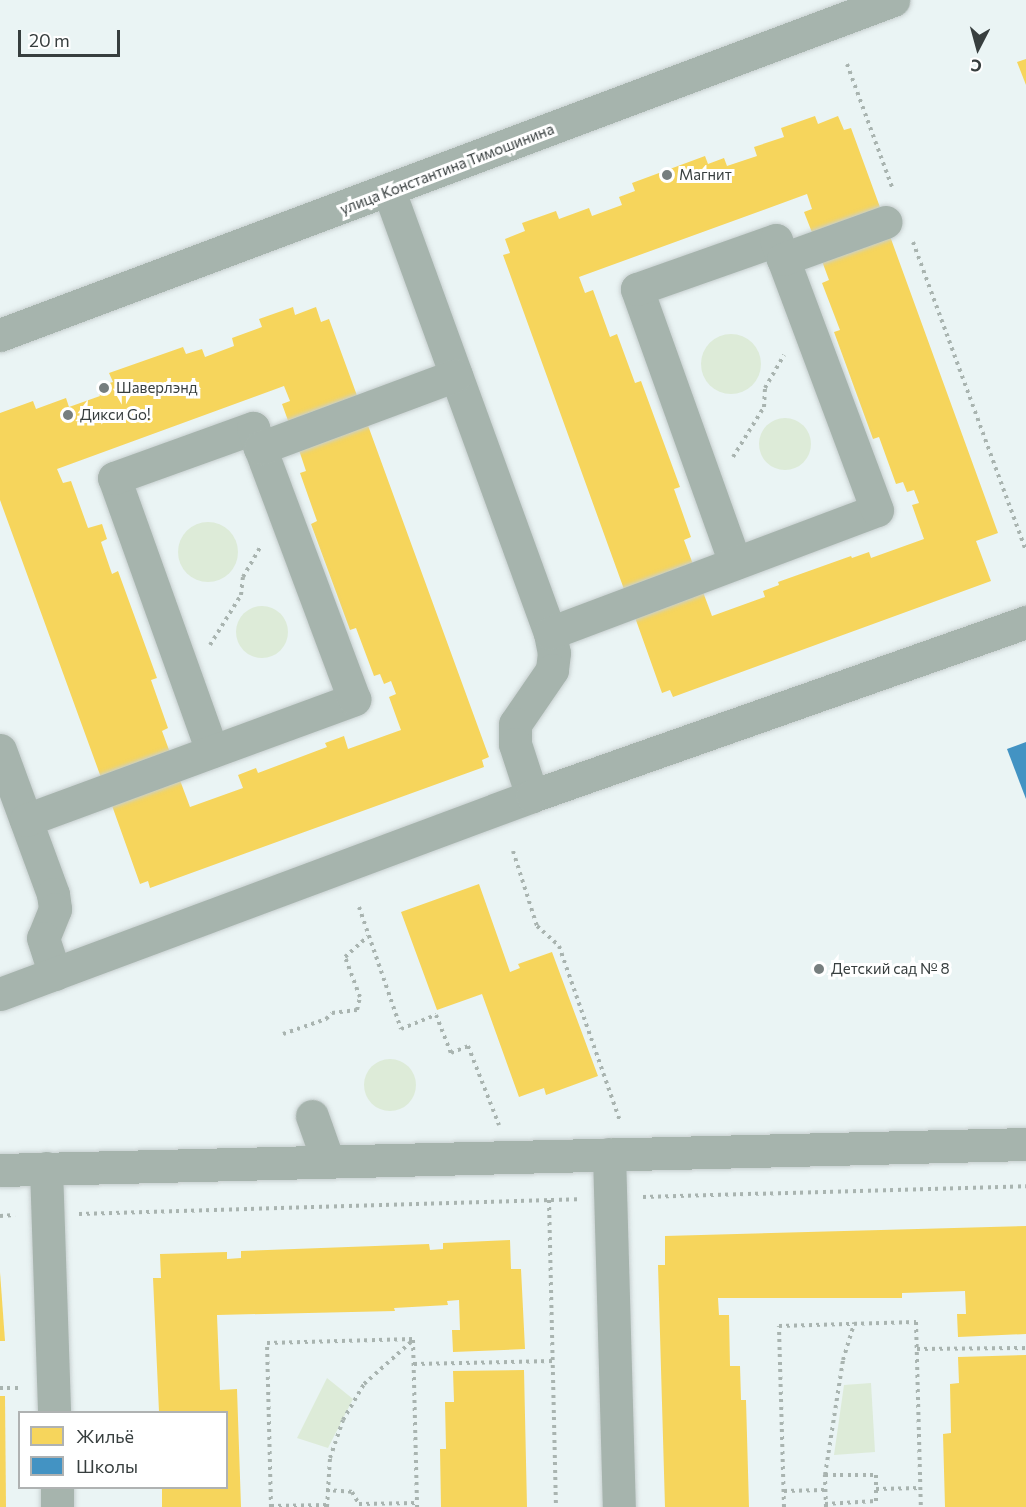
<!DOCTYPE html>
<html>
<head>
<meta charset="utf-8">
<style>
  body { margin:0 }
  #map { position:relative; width:1026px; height:1507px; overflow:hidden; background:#eaf4f4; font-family:Commissioner,sans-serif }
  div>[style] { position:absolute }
  .green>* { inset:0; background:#ddebd8 }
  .round { border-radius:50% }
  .homes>* { inset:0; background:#f6d55c }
  .schools>* { inset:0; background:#4393c3 }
  .path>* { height:4px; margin-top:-2px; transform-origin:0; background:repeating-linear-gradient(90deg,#a9b4b0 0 3px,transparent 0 7.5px) }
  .roads { filter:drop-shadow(0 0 2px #c7cfcf) drop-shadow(0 0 2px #c7cfcf) }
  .minor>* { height:33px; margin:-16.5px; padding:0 16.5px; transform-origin:16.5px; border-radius:16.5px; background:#a6b4ad }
  .dots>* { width:16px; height:16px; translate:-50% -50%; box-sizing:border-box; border:3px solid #fff; border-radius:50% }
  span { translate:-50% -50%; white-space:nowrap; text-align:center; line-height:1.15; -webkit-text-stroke:6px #fff; paint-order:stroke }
  .street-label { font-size:15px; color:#373e3e }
  .poi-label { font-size:15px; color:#373e3e }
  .left { translate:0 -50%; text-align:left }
  .legend { position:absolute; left:18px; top:1411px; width:210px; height:78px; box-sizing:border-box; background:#fff; border:2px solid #afb2b2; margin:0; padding:8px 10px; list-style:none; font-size:18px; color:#373e3e }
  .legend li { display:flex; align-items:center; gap:12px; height:30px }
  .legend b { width:30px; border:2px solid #afb2b2 }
  .north { position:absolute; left:948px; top:18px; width:60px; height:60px; -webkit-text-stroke:4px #fff; paint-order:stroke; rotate:186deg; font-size:16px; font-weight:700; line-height:24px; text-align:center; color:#373e3e }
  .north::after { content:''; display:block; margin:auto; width:21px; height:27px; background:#373e3e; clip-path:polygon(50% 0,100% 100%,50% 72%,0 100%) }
  .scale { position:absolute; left:18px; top:30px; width:102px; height:27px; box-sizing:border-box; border:3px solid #373e3e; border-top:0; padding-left:8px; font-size:18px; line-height:21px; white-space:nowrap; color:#373e3e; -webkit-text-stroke:4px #fff; paint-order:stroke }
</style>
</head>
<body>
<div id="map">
  <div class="green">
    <i class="round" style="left:701px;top:334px;width:60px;height:60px"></i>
    <i class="round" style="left:759px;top:418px;width:52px;height:52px"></i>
    <i class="round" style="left:178px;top:522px;width:60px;height:60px"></i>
    <i class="round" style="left:236px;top:606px;width:52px;height:52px"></i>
    <i class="round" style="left:364px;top:1059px;width:52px;height:52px"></i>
    <i style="clip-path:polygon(327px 1378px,353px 1399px,328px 1448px,297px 1438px)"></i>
    <i style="clip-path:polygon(871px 1383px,875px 1452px,834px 1455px,844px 1385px)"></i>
  </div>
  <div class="homes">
    <i style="clip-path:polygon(1026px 59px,1026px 85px,1017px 62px)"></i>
    <i style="clip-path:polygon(815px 116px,818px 124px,838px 116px,844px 130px,851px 128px,881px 210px,813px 235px,804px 212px,812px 209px,807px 194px,579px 277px,585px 293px,593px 290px,610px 337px,617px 334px,635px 383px,641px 381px,680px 487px,674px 489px,691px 537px,684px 540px,694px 567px,625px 592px,503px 255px,510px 253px,505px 239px,525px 231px,522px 223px,556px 211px,559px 219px,589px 208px,592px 216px,622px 205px,619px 197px,635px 191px,632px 183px,705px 156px,708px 164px,724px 158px,727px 166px,757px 156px,754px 147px,784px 137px,781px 128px)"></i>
    <i style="clip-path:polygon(887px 228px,998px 533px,976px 541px,991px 581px,673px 697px,670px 690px,662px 693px,632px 609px,700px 584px,712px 616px,765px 597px,763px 591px,779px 585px,778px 582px,851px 556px,852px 558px,869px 552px,871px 558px,924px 539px,912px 505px,919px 503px,914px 490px,907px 492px,903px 482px,896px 484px,879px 437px,873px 439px,834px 332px,840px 330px,822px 283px,829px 280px,819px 253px)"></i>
    <i style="clip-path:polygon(293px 307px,295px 315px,316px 307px,321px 322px,329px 319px,359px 401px,290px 426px,282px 404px,290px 401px,284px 386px,57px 469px,63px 483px,71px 481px,88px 528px,102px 524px,107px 539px,101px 542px,112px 574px,118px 571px,157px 678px,151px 680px,168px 728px,162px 731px,172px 758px,103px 783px,0 500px,0 413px,33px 401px,36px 409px,66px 398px,69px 407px,100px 396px,96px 387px,113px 382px,109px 373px,183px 347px,186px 354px,202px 349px,205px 357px,234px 346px,232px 338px,262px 327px,259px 319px)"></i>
    <i style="clip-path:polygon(366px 420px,489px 757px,482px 760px,484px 767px,150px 888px,148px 881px,140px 884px,110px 800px,178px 775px,190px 807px,243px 788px,238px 775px,256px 768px,258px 773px,327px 747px,325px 743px,344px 736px,348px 749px,401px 730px,389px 697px,396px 694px,391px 681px,384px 684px,380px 674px,374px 676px,356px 628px,350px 630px,311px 524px,317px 521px,300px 473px,306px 471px,297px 444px)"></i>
    <i style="clip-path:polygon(479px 884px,510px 972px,520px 968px,518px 964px,552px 952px,598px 1076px,546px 1095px,544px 1088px,519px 1097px,482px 994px,437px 1010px,401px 912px)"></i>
    <i style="clip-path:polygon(1026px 1226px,1026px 1334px,958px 1337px,957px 1314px,966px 1314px,965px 1291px,902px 1293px,902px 1298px,718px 1298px,719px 1315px,729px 1315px,730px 1366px,740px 1366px,741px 1400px,746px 1400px,749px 1507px,665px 1507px,658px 1265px,665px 1265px,665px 1236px)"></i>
    <i style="clip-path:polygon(510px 1240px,511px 1269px,521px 1269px,525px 1349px,453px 1352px,452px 1330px,460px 1330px,459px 1300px,447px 1301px,448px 1305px,394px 1308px,395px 1311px,217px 1315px,220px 1390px,237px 1389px,241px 1507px,162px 1507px,162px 1488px,226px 1488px,226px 1412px,159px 1412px,153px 1278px,161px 1278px,160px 1254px,227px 1252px,227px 1259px,241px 1258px,241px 1251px,429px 1244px,430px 1250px,443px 1249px,443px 1243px)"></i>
    <i style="clip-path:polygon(0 1272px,5px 1341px,0 1341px)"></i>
    <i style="clip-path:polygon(1026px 1355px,1026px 1507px,945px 1507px,943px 1434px,951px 1433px,950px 1384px,959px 1383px,958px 1357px)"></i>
    <i style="clip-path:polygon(524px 1370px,527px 1507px,441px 1507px,440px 1449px,446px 1449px,445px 1402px,454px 1402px,453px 1371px)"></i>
    <i style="clip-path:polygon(0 1396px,5px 1396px,6px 1507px,0 1507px)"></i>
  </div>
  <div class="schools">
    <i style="clip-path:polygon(1026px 742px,1026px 799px,1007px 749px)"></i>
  </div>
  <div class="path">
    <i style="left:847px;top:64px;width:134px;rotate:69.9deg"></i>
    <i style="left:913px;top:242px;width:329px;rotate:69.9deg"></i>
    <i style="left:733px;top:457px;width:59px;rotate:-58.2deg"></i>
    <i style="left:764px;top:407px;width:19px;rotate:-87deg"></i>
    <i style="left:765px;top:388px;width:38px;rotate:-60deg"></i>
    <i style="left:210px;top:645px;width:59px;rotate:-58.2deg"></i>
    <i style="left:241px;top:595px;width:18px;rotate:-84deg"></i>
    <i style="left:243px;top:577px;width:34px;rotate:-60deg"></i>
    <i style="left:513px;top:851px;width:79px;rotate:72.3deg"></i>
    <i style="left:537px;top:926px;width:30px;rotate:42deg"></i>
    <i style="left:559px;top:946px;width:185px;rotate:70.8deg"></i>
    <i style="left:359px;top:907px;width:129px;rotate:71deg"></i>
    <i style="left:401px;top:1029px;width:38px;rotate:-22deg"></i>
    <i style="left:436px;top:1015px;width:41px;rotate:68.5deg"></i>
    <i style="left:451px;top:1053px;width:18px;rotate:-22deg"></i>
    <i style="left:468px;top:1046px;width:85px;rotate:68.6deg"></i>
    <i style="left:283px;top:1034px;width:46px;rotate:-19.2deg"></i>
    <i style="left:326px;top:1019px;width:8px;rotate:-45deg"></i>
    <i style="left:332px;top:1013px;width:25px;rotate:-7deg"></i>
    <i style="left:357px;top:1010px;width:13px;rotate:-77deg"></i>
    <i style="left:360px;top:997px;width:43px;rotate:-110.6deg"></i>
    <i style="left:345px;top:957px;width:31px;rotate:-42deg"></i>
    <i style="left:643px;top:1197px;width:383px;rotate:-1.6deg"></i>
    <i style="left:549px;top:1200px;width:307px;rotate:88.7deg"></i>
    <i style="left:79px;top:1214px;width:499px;rotate:-1.7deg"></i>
    <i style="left:0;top:1216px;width:15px;rotate:-4deg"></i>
    <i style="left:413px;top:1340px;width:167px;rotate:88.6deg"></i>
    <i style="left:917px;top:1349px;width:109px;rotate:-0.5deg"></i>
    <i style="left:414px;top:1364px;width:139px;rotate:-1.2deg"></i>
    <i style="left:0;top:1388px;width:20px"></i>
    <i style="left:825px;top:1475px;width:51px"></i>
    <i style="left:876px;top:1475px;width:14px;rotate:90deg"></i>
    <i style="left:876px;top:1489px;width:45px;rotate:-1.3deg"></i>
    <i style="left:326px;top:1490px;width:26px;rotate:4deg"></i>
    <i style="left:352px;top:1492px;width:14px;rotate:60deg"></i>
    <i style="left:359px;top:1504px;width:58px;rotate:-1deg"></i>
    <i style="left:784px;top:1491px;width:40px;rotate:-1.4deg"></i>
    <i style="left:825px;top:1504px;width:51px;rotate:-3.4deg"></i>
    <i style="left:876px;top:1501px;width:12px;rotate:-90deg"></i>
    <i style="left:271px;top:1506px;width:56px;rotate:-1deg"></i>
    <i style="left:271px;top:1507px;width:164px;rotate:-91.4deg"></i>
    <i style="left:267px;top:1343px;width:146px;rotate:-1.6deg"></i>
    <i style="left:327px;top:1507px;width:49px;rotate:-86.5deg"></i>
    <i style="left:330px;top:1458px;width:40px;rotate:-71.1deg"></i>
    <i style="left:343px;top:1420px;width:42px;rotate:-59.7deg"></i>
    <i style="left:364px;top:1384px;width:66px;rotate:-41.9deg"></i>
    <i style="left:784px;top:1507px;width:181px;rotate:-91.6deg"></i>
    <i style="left:779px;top:1326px;width:137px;rotate:-1.7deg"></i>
    <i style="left:916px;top:1322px;width:185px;rotate:88.5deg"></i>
    <i style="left:826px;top:1507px;width:32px;rotate:-92deg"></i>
    <i style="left:825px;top:1475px;width:116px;rotate:-81.1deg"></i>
    <i style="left:843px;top:1360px;width:39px;rotate:-73deg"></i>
  </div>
  <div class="roads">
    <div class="minor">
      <i style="left:389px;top:191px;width:470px;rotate:70deg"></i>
      <i style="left:550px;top:633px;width:20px;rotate:79deg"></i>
      <i style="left:554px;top:653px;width:17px;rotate:97deg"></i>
      <i style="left:552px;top:670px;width:65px;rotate:124.4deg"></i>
      <i style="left:515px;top:724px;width:20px;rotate:90deg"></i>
      <i style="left:515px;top:744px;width:55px;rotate:71.9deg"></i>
      <i style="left:0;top:335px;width:954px;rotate:-20.56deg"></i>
      <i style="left:735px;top:563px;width:291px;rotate:-109.7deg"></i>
      <i style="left:637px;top:289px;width:147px;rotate:-19.4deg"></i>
      <i style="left:776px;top:240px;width:20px;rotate:70deg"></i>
      <i style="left:550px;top:633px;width:349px;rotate:-20.6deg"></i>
      <i style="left:877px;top:510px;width:268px;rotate:-110.5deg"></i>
      <i style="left:783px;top:259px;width:109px;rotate:-19.9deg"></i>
      <i style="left:0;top:750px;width:153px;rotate:69.8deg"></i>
      <i style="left:53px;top:894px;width:15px;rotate:82deg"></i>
      <i style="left:55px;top:909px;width:31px;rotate:112deg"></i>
      <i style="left:43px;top:938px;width:38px;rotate:72deg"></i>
      <i style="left:212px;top:751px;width:290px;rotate:-109.7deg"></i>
      <i style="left:114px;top:478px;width:148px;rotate:-19.8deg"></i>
      <i style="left:253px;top:428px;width:21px;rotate:71deg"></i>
      <i style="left:26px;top:820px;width:350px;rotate:-20.2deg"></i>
      <i style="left:354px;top:699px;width:268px;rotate:-110.5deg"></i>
      <i style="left:260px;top:448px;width:209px;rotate:-20.4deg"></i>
      <i style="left:0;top:994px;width:568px;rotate:-20.41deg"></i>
      <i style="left:532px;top:796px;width:524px;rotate:-19.4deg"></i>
      <i style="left:312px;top:1116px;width:48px;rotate:70.4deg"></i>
      <i style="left:609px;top:1154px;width:353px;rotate:88.4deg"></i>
      <i style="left:46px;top:1168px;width:244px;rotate:88.1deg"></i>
      <i style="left:0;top:1170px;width:1026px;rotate:-1.45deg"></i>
      <i style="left:57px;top:1488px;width:19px;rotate:90deg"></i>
    </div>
  </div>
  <div class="dots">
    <i style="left:667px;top:175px;background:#767e7e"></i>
    <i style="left:104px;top:388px;background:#767e7e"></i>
    <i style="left:68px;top:415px;background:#767e7e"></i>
    <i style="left:819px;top:969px;background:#767e7e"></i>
  </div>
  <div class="street-label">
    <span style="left:447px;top:169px;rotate:-21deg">улица Константина Тимошинина</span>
  </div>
  <div class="poi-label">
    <span class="left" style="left:679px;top:175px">Магнит</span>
    <span class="left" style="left:116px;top:388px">Шаверлэнд</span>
    <span class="left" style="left:80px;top:415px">Дикси Go!</span>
    <span class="left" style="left:831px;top:969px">Детский сад № 8</span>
  </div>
  <ul class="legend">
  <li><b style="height:16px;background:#f6d55c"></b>Жильё</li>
  <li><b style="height:16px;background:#4393c3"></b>Школы</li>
  </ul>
  <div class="north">С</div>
  <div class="scale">20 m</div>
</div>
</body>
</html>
